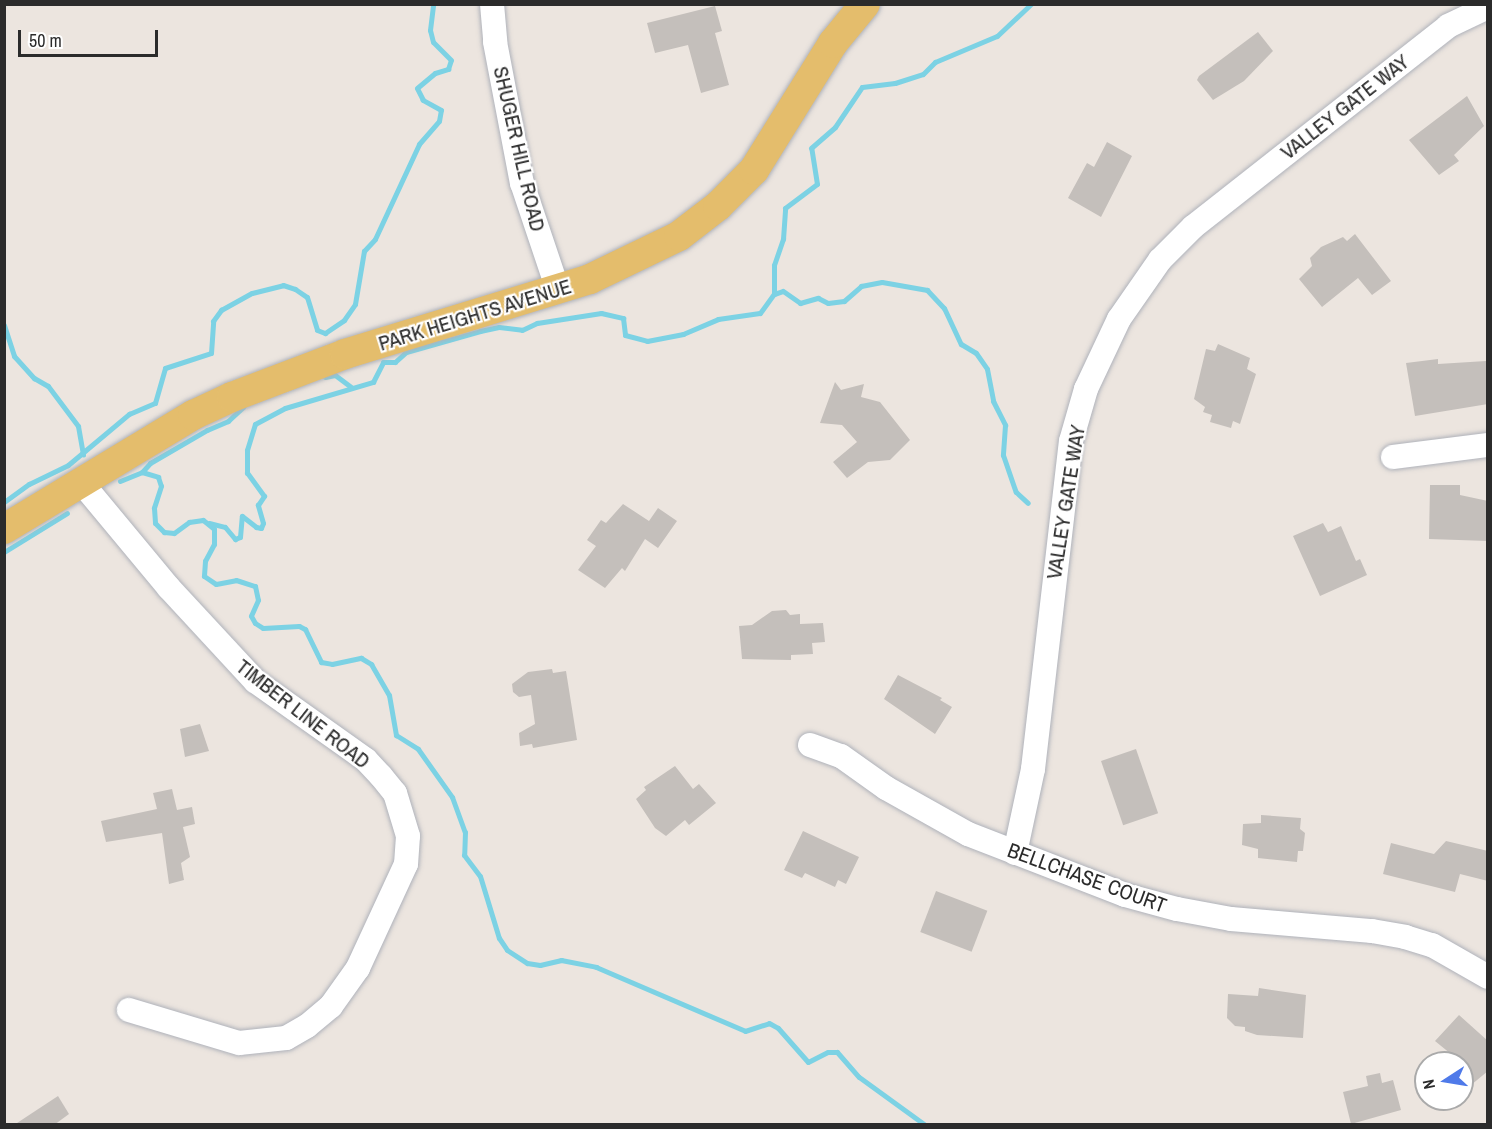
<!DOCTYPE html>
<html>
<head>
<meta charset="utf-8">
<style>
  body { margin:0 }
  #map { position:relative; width:1492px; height:1129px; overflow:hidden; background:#ece5df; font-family:"Archivo Narrow",sans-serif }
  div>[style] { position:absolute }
  .stream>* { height:5px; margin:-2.5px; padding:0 2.5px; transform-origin:2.5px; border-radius:2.5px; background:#7cd2e4 }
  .building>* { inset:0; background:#c4bfbb; transform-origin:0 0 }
  .roads { filter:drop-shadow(0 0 2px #afb2ba) drop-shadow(0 0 2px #afb2ba) }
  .minor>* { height:24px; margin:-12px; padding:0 12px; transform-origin:12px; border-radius:12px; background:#fff }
  .major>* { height:30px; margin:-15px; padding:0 15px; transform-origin:15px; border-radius:15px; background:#e4bd6c }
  span { translate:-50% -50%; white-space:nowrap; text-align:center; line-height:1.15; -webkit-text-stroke:4.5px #fff; paint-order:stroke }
  .street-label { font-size:21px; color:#2b2b2b }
  .frame { position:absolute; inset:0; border:6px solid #2b2b2b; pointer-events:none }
  .north { position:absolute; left:1414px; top:1051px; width:60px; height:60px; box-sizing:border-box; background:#fff; border:2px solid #aaa; border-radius:50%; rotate:258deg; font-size:16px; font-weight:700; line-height:24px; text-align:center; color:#2b2b2b }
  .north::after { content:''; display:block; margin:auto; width:21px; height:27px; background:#4f7ae9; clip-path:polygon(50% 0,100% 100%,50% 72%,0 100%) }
  .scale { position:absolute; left:18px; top:30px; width:140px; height:27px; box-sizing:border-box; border:3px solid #2b2b2b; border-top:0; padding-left:8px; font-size:18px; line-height:21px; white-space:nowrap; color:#2b2b2b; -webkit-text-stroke:4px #fff; paint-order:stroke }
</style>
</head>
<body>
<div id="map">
  <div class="stream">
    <i style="left:774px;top:294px;width:9px;rotate:-18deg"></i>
    <i style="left:783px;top:291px;width:21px;rotate:35deg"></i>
    <i style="left:800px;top:303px;width:19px;rotate:-16deg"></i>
    <i style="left:818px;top:298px;width:11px;rotate:27deg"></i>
    <i style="left:828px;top:303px;width:16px;rotate:-7deg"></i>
    <i style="left:844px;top:301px;width:23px;rotate:-41deg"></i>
    <i style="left:861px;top:286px;width:21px;rotate:-11deg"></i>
    <i style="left:882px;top:282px;width:46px;rotate:10.1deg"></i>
    <i style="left:927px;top:290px;width:25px;rotate:47deg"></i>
    <i style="left:944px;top:308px;width:40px;rotate:65deg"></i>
    <i style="left:961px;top:344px;width:17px;rotate:31deg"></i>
    <i style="left:976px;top:353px;width:19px;rotate:55deg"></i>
    <i style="left:987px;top:369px;width:33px;rotate:79deg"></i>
    <i style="left:993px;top:401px;width:27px;rotate:63deg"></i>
    <i style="left:1005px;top:425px;width:30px;rotate:94deg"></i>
    <i style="left:1003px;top:455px;width:39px;rotate:71deg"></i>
    <i style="left:1016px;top:492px;width:16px;rotate:43deg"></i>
    <i style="left:4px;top:325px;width:33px;rotate:72deg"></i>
    <i style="left:14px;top:356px;width:30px;rotate:48deg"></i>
    <i style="left:34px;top:378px;width:16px;rotate:30deg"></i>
    <i style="left:48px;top:386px;width:50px;rotate:53.1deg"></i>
    <i style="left:78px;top:426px;width:29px;rotate:80deg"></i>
    <i style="left:325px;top:377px;width:10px;rotate:-11deg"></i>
    <i style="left:335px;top:375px;width:20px;rotate:37deg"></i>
    <i style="left:142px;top:472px;width:17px;rotate:17deg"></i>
    <i style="left:158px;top:477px;width:9px;rotate:72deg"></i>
    <i style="left:161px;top:486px;width:23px;rotate:108deg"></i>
    <i style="left:154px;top:508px;width:15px;rotate:86deg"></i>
    <i style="left:155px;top:523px;width:13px;rotate:45deg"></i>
    <i style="left:164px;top:532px;width:10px;rotate:6deg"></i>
    <i style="left:174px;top:533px;width:19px;rotate:-36deg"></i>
    <i style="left:189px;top:522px;width:14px;rotate:-8deg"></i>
    <i style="left:203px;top:520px;width:14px;rotate:39deg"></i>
    <i style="left:214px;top:529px;width:15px;rotate:90deg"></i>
    <i style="left:214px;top:544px;width:19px;rotate:118deg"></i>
    <i style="left:205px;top:561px;width:15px;rotate:94deg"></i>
    <i style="left:204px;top:576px;width:14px;rotate:34deg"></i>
    <i style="left:216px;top:584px;width:20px;rotate:-11deg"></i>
    <i style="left:236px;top:580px;width:20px;rotate:18deg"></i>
    <i style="left:255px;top:586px;width:14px;rotate:78deg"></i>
    <i style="left:258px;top:600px;width:17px;rotate:114deg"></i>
    <i style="left:251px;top:616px;width:8px;rotate:60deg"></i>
    <i style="left:255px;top:623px;width:9px;rotate:32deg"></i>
    <i style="left:263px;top:628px;width:36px;rotate:-3deg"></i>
    <i style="left:299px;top:626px;width:7px;rotate:27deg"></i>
    <i style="left:305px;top:629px;width:37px;rotate:64deg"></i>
    <i style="left:321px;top:662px;width:11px;rotate:10deg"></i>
    <i style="left:332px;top:664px;width:30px;rotate:-12deg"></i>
    <i style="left:361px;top:658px;width:12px;rotate:31deg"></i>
    <i style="left:371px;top:664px;width:36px;rotate:60deg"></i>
    <i style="left:389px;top:695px;width:41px;rotate:80.1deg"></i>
    <i style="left:396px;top:735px;width:26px;rotate:32deg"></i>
    <i style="left:418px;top:749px;width:59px;rotate:54.7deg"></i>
    <i style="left:452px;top:797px;width:37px;rotate:70deg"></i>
    <i style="left:465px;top:832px;width:23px;rotate:92deg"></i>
    <i style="left:464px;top:855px;width:26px;rotate:53deg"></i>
    <i style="left:480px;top:876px;width:65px;rotate:73deg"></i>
    <i style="left:499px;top:938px;width:14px;rotate:56deg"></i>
    <i style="left:507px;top:950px;width:24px;rotate:33deg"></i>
    <i style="left:527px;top:963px;width:13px;rotate:9deg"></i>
    <i style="left:540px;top:965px;width:22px;rotate:-13deg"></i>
    <i style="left:561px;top:960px;width:36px;rotate:11deg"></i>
    <i style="left:596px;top:967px;width:162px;rotate:23.2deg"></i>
    <i style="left:745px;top:1031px;width:25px;rotate:-18deg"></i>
    <i style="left:769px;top:1023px;width:10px;rotate:29deg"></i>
    <i style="left:778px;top:1028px;width:45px;rotate:48.6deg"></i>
    <i style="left:808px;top:1062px;width:22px;rotate:-27deg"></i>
    <i style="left:828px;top:1052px;width:9px"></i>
    <i style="left:837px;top:1052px;width:33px;rotate:49deg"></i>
    <i style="left:859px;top:1077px;width:80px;rotate:35.9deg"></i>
    <i style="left:120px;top:481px;width:24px;rotate:-22deg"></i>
    <i style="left:142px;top:472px;width:12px;rotate:-48deg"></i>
    <i style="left:150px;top:463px;width:66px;rotate:-30.1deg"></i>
    <i style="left:207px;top:430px;width:23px;rotate:-23deg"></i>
    <i style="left:228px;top:421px;width:21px;rotate:-43deg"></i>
    <i style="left:4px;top:502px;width:31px;rotate:-36deg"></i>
    <i style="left:29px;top:484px;width:43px;rotate:-26deg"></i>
    <i style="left:68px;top:465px;width:80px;rotate:-39.9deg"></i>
    <i style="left:129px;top:414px;width:28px;rotate:-23deg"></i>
    <i style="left:155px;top:403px;width:36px;rotate:-74deg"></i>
    <i style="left:165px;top:368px;width:48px;rotate:-18.1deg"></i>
    <i style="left:211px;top:353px;width:32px;rotate:-86deg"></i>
    <i style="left:213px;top:321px;width:14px;rotate:-54deg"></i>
    <i style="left:221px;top:310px;width:35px;rotate:-29deg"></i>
    <i style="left:252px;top:293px;width:32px;rotate:-14deg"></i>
    <i style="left:283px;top:285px;width:13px;rotate:18deg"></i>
    <i style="left:295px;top:289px;width:14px;rotate:34deg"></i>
    <i style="left:307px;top:297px;width:34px;rotate:73deg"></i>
    <i style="left:317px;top:330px;width:9px;rotate:21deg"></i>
    <i style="left:325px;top:333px;width:23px;rotate:-34deg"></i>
    <i style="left:344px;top:320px;width:19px;rotate:-55deg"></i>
    <i style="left:355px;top:304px;width:54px;rotate:-80.4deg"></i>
    <i style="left:364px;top:251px;width:16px;rotate:-47deg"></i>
    <i style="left:375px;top:239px;width:105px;rotate:-65.1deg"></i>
    <i style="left:419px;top:144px;width:30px;rotate:-49deg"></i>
    <i style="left:439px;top:121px;width:11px;rotate:-80deg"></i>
    <i style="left:441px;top:110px;width:21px;rotate:-151deg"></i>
    <i style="left:423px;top:100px;width:13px;rotate:-117deg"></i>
    <i style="left:417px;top:88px;width:23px;rotate:-40deg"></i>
    <i style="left:435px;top:73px;width:14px;rotate:-17deg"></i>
    <i style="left:448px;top:69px;width:9px;rotate:-72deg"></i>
    <i style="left:451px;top:60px;width:25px;rotate:-135deg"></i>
    <i style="left:433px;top:42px;width:12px;rotate:-104deg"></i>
    <i style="left:430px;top:30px;width:26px;rotate:-83deg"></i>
    <i style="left:209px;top:523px;width:16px;rotate:14deg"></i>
    <i style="left:225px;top:527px;width:16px;rotate:50deg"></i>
    <i style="left:235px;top:539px;width:5px;rotate:-22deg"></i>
    <i style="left:240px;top:537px;width:21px;rotate:-85deg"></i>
    <i style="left:242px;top:516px;width:18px;rotate:38deg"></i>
    <i style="left:256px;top:527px;width:5px;rotate:11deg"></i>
    <i style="left:261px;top:528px;width:5px;rotate:-68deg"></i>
    <i style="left:263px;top:523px;width:19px;rotate:-106deg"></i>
    <i style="left:258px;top:505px;width:11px;rotate:-56deg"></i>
    <i style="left:264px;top:496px;width:29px;rotate:-126deg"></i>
    <i style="left:247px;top:473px;width:23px;rotate:-90deg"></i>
    <i style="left:247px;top:450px;width:27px;rotate:-73deg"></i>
    <i style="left:255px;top:424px;width:34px;rotate:-28deg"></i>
    <i style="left:285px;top:408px;width:92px;rotate:-16.5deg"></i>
    <i style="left:373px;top:382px;width:22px;rotate:-63deg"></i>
    <i style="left:383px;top:362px;width:12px"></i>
    <i style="left:395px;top:362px;width:15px;rotate:-42deg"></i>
    <i style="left:406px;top:352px;width:77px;rotate:-15.8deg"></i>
    <i style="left:480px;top:331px;width:19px;rotate:-12deg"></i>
    <i style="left:499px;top:327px;width:23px;rotate:7deg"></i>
    <i style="left:522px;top:330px;width:17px;rotate:-25deg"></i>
    <i style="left:537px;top:323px;width:65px;rotate:-8.9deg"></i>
    <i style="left:601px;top:313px;width:23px;rotate:13deg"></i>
    <i style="left:623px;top:318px;width:17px;rotate:83deg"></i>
    <i style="left:625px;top:335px;width:23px;rotate:15deg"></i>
    <i style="left:647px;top:341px;width:37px;rotate:-11deg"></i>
    <i style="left:683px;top:334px;width:38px;rotate:-23deg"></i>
    <i style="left:718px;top:319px;width:42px;rotate:-8.1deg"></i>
    <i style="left:760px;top:313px;width:24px;rotate:-54deg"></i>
    <i style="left:774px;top:294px;width:29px;rotate:-90deg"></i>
    <i style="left:774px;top:265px;width:28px;rotate:-71deg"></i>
    <i style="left:783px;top:239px;width:31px;rotate:-86deg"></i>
    <i style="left:785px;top:208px;width:40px;rotate:-37deg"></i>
    <i style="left:817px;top:184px;width:36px;rotate:-99deg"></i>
    <i style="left:811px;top:148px;width:32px;rotate:-41deg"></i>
    <i style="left:835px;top:127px;width:48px;rotate:-56deg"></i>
    <i style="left:862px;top:87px;width:33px;rotate:-7deg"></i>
    <i style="left:895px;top:83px;width:29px;rotate:-18deg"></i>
    <i style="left:923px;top:74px;width:17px;rotate:-45deg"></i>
    <i style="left:935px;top:62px;width:67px;rotate:-22.8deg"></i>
    <i style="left:997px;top:36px;width:47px;rotate:-43.3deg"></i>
    <i style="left:4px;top:552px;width:74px;rotate:-31.8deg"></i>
  </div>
  <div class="building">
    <i style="clip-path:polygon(715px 6px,722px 31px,715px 33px,729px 85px,701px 93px,688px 45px,655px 53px,647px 23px)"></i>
    <i style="clip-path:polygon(1258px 32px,1273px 51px,1244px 81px,1213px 100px,1197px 80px,1199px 76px)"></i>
    <i style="clip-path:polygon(1467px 96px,1484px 126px,1454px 155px,1459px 161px,1439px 175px,1409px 140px)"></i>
    <i style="clip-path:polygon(1107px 142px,1132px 156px,1101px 217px,1068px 198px,1087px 163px,1094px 167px)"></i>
    <i style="clip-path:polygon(1355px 234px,1391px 281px,1372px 295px,1358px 278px,1322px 307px,1299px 279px,1312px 266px,1310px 258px,1321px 247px,1343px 237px,1347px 241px)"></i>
    <i style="clip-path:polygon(1218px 344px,1250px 358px,1247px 369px,1256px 374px,1240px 424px,1233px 421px,1231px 428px,1210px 422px,1212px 415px,1203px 412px,1205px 407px,1194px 399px,1206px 349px,1215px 351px)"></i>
    <i style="clip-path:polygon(1438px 359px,1438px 364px,1486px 361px,1488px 404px,1415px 416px,1406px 363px)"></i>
    <i style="clip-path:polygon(835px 382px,841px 390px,864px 384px,861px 397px,880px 402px,910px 440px,890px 460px,868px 462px,847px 478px,833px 462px,857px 442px,842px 425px,820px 423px)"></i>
    <i style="clip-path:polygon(1430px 485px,1460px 485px,1460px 495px,1488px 501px,1488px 541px,1429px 539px)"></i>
    <i style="clip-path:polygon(623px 504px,649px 521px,658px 508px,677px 521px,658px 548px,645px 539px,625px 571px,622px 568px,605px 588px,578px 570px,596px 546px,587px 540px,601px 520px,606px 523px)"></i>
    <i style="clip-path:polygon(1323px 523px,1328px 532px,1341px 526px,1356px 561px,1360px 559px,1367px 575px,1320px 596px,1293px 536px)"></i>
    <i style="clip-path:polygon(786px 610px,790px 615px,800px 614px,800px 624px,823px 623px,825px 642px,812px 643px,813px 654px,791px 655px,791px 660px,742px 659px,739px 626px,752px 625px,772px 611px)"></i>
    <i style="clip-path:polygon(552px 669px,553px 673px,566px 671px,577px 740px,533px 748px,532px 744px,520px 746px,519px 733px,535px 724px,531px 695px,519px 697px,513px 692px,512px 684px,528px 672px)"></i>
    <i style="clip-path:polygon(898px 675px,942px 698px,940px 700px,952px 707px,935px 734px,884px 699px)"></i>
    <i style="clip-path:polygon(200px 724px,209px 751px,185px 757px,180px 729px)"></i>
    <i style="left:1136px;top:749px;width:68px;height:37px;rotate:71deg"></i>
    <i style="clip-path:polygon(675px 766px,693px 789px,699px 784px,716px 803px,689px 825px,685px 820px,666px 836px,655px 828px,636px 799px,646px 790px,644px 787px)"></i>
    <i style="clip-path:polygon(172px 789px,177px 810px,192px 807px,195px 824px,183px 827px,190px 857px,181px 863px,184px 880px,169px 884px,162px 833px,106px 842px,101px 821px,157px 809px,153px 793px)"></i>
    <i style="clip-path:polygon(1261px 815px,1301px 818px,1300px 829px,1305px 833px,1303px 851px,1298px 851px,1297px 862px,1258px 858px,1258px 849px,1242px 845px,1243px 824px,1261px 823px)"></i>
    <i style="clip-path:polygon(803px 831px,859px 857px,846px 884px,838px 880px,835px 887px,805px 873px,802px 878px,784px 870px)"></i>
    <i style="clip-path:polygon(1446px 841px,1488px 851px,1488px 881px,1460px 874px,1455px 892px,1383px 874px,1391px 843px,1434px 854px)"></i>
    <i style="left:936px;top:891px;width:55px;height:44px;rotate:21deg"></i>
    <i style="clip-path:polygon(1259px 988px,1306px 995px,1303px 1038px,1257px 1035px,1245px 1031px,1245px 1027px,1235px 1026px,1227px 1018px,1228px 994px,1258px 996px)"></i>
    <i style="clip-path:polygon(1459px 1015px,1488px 1041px,1488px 1071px,1471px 1085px,1462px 1077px,1462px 1063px,1435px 1041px)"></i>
    <i style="clip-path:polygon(1380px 1073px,1382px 1083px,1393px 1080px,1401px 1110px,1351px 1124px,1343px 1092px,1368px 1086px,1366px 1076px)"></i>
    <i style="clip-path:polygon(58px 1096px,69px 1114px,54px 1125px,14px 1125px)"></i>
  </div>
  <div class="roads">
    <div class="minor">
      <i style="left:492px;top:4px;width:38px;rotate:85deg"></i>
      <i style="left:495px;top:42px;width:144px;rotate:79.2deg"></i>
      <i style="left:522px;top:183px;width:113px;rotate:71.4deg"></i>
      <i style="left:1393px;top:457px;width:96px;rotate:-7.2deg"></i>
      <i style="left:81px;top:482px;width:138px;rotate:50.3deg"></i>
      <i style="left:169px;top:588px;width:127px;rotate:47.2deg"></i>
      <i style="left:255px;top:681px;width:136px;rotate:35.4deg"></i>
      <i style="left:366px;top:760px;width:22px;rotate:47deg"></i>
      <i style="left:381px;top:776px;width:22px;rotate:51deg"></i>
      <i style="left:395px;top:793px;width:45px;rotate:73.2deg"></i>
      <i style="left:408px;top:836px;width:28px;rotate:94deg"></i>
      <i style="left:406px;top:864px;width:115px;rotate:114.8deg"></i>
      <i style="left:358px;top:968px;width:47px;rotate:125.4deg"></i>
      <i style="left:331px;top:1006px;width:31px;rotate:140deg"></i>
      <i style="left:307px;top:1026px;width:24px;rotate:150deg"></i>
      <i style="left:286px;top:1038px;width:47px;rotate:173.9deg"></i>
      <i style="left:239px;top:1043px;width:115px;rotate:-163.3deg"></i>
      <i style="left:810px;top:745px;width:33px;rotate:20deg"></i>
      <i style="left:841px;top:756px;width:55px;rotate:35.4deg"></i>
      <i style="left:886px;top:788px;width:94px;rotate:29.3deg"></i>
      <i style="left:968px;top:834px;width:168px;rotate:21.2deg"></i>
      <i style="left:1125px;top:895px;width:54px;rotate:15.1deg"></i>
      <i style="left:1177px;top:909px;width:55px;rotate:10.5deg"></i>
      <i style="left:1231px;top:919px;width:142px;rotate:4.9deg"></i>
      <i style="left:1372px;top:931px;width:34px;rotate:10deg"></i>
      <i style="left:1405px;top:937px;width:28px;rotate:17deg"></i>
      <i style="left:1432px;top:945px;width:64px;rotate:29.7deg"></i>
      <i style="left:1015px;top:853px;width:86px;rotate:-77.9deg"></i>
      <i style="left:1033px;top:769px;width:330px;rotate:-83.4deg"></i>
      <i style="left:1071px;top:441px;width:54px;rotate:-73.9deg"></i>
      <i style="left:1086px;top:389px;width:77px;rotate:-64.8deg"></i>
      <i style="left:1119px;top:319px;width:72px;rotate:-55.2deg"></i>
      <i style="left:1160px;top:260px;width:47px;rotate:-45deg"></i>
      <i style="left:1193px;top:227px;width:325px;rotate:-38.2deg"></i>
      <i style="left:1448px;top:26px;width:44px;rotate:-25.4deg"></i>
    </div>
    <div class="major">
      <i style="left:4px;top:529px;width:221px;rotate:-31.1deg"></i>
      <i style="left:193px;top:415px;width:43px;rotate:-24.8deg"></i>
      <i style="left:232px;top:397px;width:121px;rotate:-20.8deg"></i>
      <i style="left:345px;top:354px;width:256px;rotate:-17deg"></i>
      <i style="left:590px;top:279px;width:99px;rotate:-25.8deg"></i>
      <i style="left:679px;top:236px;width:49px;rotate:-37.6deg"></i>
      <i style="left:718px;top:206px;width:51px;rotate:-45deg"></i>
      <i style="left:754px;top:170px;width:150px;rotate:-58.1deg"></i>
      <i style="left:833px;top:43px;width:50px;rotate:-50.6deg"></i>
    </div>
  </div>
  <div class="street-label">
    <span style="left:1345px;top:107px;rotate:-38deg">VALLEY GATE WAY</span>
    <span style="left:519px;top:149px;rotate:77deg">SHUGER HILL ROAD</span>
    <span style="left:475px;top:315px;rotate:-17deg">PARK HEIGHTS AVENUE</span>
    <span style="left:1066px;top:502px;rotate:-81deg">VALLEY GATE WAY</span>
    <span style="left:303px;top:714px;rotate:38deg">TIMBER LINE ROAD</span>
    <span style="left:1087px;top:878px;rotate:20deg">BELLCHASE COURT</span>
  </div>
  <div class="frame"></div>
  <div class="north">N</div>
  <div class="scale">50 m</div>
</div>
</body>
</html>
